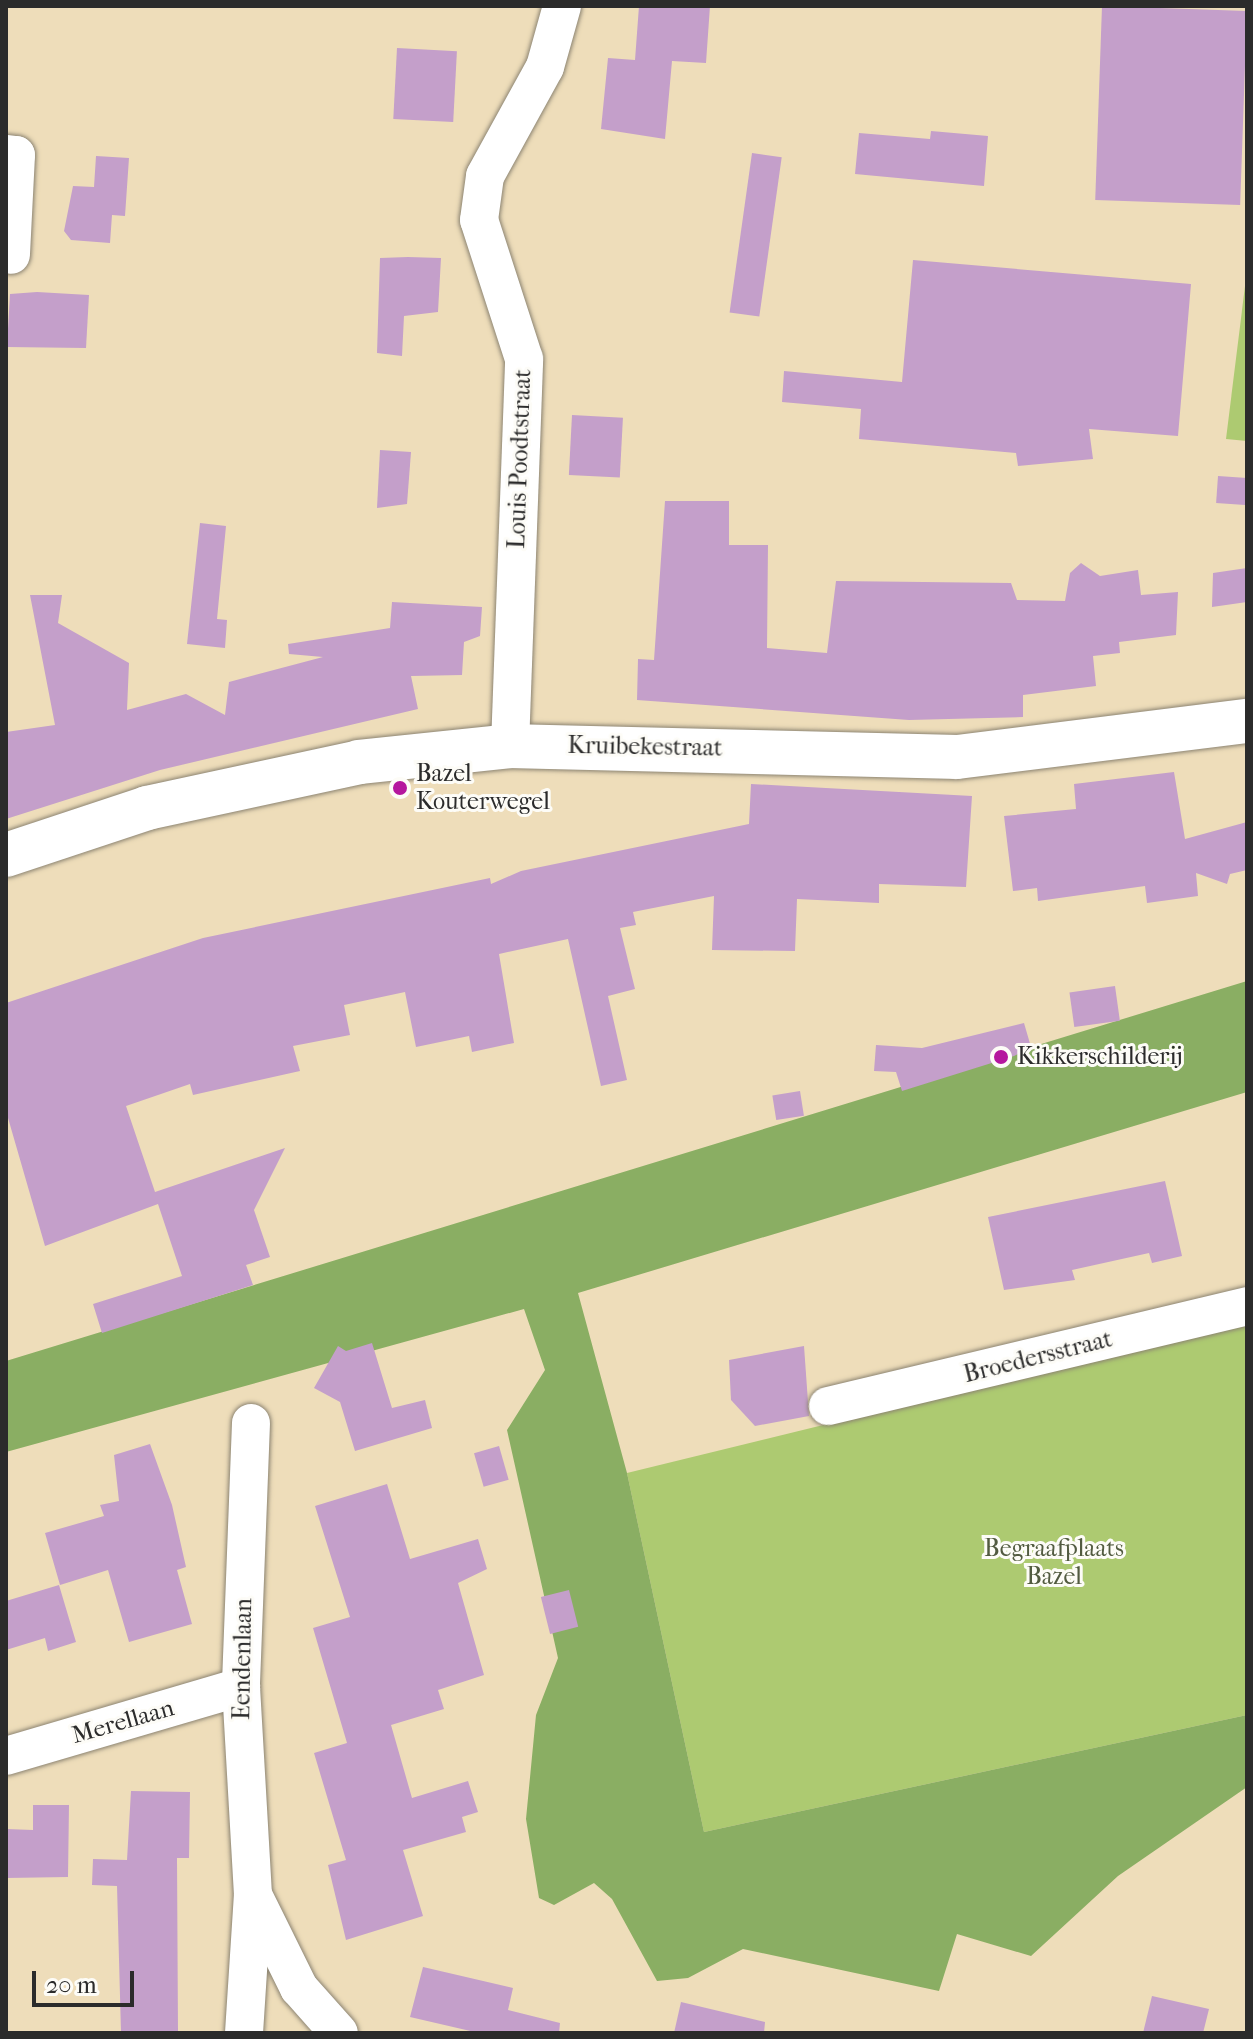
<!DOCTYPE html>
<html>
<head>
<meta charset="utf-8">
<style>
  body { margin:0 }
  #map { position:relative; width:1253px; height:2039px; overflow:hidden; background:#eeddba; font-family:"IM FELL French Canon",serif }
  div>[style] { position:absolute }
  .green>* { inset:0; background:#adca71 }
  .forest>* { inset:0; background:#8aae63 }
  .building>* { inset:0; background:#c49fca; transform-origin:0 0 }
  .roads { filter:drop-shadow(0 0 2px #8c8472) drop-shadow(0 0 2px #8c8472) }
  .minor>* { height:38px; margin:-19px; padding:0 19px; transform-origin:19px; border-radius:19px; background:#fff }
  .major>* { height:44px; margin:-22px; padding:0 22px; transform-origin:22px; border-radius:22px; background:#fff }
  .dots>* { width:22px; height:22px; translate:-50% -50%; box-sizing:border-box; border:4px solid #fdfcf7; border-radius:50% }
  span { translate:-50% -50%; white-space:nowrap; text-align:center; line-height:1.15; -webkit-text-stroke:6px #fdfcf7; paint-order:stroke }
  .street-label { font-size:24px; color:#2b2b2b }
  .poi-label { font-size:24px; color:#2b2b2b }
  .left { translate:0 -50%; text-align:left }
  .park-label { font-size:24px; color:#525b40 }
  .frame { position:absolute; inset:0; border:8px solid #2b2b2b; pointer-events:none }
  .scale { position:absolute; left:32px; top:1971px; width:102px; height:36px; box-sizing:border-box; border:4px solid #2b2b2b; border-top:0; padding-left:10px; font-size:24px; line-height:28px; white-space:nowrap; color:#2b2b2b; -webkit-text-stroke:6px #fdfcf7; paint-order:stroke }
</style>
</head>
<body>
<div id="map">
  <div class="green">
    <i style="clip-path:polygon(1247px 270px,1247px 441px,1226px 439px)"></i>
    <i style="clip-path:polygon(1247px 1321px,1247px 1715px,704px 1832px,627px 1473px)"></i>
  </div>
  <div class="forest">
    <i style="clip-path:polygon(1247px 981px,1247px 1092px,578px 1293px,627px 1473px,704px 1832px,1247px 1715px,1247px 1787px,1118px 1876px,1031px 1956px,957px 1934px,939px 1991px,743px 1949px,688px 1978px,657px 1981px,612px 1899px,594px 1883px,554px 1905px,539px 1898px,526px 1819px,536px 1715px,558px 1658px,507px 1430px,545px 1370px,524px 1309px,6px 1452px,6px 1361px)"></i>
  </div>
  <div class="building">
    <i style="clip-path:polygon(639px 6px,710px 6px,706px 63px,672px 61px,665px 139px,601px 129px,608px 58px,635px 60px)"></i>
    <i style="left:1102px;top:6px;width:145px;height:194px;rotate:2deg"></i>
    <i style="left:397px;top:48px;width:60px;height:71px;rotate:3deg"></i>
    <i style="clip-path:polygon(931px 131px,988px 136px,984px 186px,855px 174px,859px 133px,930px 139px)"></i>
    <i style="left:752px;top:153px;width:30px;height:161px;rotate:8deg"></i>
    <i style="clip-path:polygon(96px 156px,129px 158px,125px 216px,112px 215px,110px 243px,71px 240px,64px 231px,73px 186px,94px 187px)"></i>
    <i style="clip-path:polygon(408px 257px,441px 258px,438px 312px,404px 316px,402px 356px,377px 353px,380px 258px)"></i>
    <i style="clip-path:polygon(913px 260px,1191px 284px,1178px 436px,1089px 429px,1093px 459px,1018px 466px,1016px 453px,859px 439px,861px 409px,782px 402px,784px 371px,902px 382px)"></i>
    <i style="clip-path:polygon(37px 292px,89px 295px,86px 348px,7px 347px,10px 294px)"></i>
    <i style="left:572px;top:415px;width:51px;height:60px;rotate:3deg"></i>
    <i style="clip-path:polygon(380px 450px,411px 452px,407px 504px,377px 508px)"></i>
    <i style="left:1218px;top:476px;width:29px;height:27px;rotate:4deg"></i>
    <i style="clip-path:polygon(665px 501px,729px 501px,729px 545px,768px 545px,767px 648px,827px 653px,836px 581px,1011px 583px,1017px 600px,1065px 601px,1070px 573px,1081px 563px,1100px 576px,1138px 570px,1141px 595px,1178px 592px,1176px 635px,1119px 642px,1120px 653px,1093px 656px,1096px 686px,1023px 695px,1023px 717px,909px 720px,637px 700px,638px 659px,654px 660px)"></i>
    <i style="clip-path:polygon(200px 523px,226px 526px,217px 619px,227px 620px,225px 648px,187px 644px)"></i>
    <i style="clip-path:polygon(1247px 568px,1247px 602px,1212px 607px,1213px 573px)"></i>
    <i style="clip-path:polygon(30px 595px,62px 595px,58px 623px,129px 663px,127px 710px,186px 694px,225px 715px,229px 682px,323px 657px,289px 654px,288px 644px,390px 628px,392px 602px,482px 607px,480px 636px,464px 642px,462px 675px,411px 676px,418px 709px,160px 770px,6px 819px,6px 732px,55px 725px)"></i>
    <i style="clip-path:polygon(1174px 772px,1185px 839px,1247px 822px,1247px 870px,1230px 874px,1227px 884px,1196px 873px,1198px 896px,1147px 903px,1145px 886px,1038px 901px,1037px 888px,1013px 891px,1004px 816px,1076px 809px,1074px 784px)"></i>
    <i style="clip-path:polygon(751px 784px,972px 796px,966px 887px,879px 884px,879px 903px,797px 899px,795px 951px,712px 950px,714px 896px,633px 912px,636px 925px,620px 928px,635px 989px,608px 996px,627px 1080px,601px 1086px,568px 939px,499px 954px,514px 1043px,472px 1052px,469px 1036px,416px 1047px,405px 992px,344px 1005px,350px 1035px,293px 1046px,300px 1071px,193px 1095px,190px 1084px,126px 1106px,155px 1192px,285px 1148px,254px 1210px,270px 1257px,246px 1265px,253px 1285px,102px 1333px,93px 1304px,182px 1276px,158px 1204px,45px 1246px,6px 1111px,6px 1003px,203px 938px,490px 878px,491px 884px,521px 871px,749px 824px)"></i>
    <i style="left:1115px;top:986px;width:35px;height:46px;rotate:82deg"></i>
    <i style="clip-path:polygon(1024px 1023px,1031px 1047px,1014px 1056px,902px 1091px,896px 1072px,874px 1071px,876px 1045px,922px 1048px)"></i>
    <i style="left:800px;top:1091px;width:25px;height:28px;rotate:81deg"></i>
    <i style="clip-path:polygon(1165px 1181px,1182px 1256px,1152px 1263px,1149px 1253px,1072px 1270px,1075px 1280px,1004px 1290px,988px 1217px)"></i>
    <i style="clip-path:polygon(372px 1343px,392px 1408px,425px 1400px,432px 1428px,355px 1451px,340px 1402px,314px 1388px,338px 1346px,346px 1351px)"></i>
    <i style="clip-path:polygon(804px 1346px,809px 1416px,755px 1426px,731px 1400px,729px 1360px)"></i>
    <i style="clip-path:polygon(150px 1444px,172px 1505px,186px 1567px,177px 1570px,192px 1624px,129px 1642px,108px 1570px,60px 1585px,45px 1533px,104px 1516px,100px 1505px,119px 1501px,114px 1455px)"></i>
    <i style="left:499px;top:1446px;width:35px;height:26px;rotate:74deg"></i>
    <i style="clip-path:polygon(387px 1484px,410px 1559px,478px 1539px,487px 1569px,458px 1583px,484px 1675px,438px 1690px,444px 1709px,391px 1725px,412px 1798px,468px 1781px,478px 1812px,462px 1817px,466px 1832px,403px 1850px,423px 1916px,346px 1940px,328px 1865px,346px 1860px,314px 1753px,347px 1743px,313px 1628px,350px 1617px,315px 1506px)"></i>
    <i style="clip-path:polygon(59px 1585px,76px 1642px,48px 1651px,45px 1638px,6px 1650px,6px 1601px)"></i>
    <i style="left:569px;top:1590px;width:38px;height:29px;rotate:76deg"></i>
    <i style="clip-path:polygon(131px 1791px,190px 1792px,189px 1858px,177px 1858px,178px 2033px,121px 2033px,117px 1886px,92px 1885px,93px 1859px,127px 1860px)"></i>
    <i style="clip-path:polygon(33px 1805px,69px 1805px,68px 1877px,6px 1878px,6px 1829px,33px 1830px)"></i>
    <i style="clip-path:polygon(423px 1967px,513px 1988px,508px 2010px,560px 2023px,559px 2033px,479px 2033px,410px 2017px)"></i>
    <i style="clip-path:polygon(1152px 1996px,1209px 2009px,1203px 2033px,1143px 2033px)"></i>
    <i style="clip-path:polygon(681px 2002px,765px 2022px,764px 2033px,674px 2033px)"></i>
  </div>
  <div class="roads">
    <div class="minor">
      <i style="left:6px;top:154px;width:10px;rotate:6deg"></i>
      <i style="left:16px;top:155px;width:100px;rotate:92.9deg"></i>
      <i style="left:510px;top:746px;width:387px;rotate:-87.9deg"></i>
      <i style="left:524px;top:359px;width:146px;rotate:-107.9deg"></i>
      <i style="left:479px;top:220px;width:44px;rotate:-82.2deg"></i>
      <i style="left:485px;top:176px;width:124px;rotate:-61.2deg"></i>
      <i style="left:545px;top:67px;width:63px;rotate:-74.4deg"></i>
      <i style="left:828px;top:1406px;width:431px;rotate:-13.4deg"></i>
      <i style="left:251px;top:1423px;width:264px;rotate:92.2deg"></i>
      <i style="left:241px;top:1687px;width:208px;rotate:86.7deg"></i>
      <i style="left:253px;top:1895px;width:104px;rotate:63.7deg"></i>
      <i style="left:299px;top:1988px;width:60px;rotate:48.4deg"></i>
      <i style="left:6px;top:1756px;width:245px;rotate:-16.4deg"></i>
      <i style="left:244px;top:2033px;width:138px;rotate:-86.3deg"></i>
    </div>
    <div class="major">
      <i style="left:6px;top:855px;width:149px;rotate:-18.4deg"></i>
      <i style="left:147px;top:808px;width:217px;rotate:-12.2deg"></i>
      <i style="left:359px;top:762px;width:152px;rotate:-6deg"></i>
      <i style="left:510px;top:746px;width:447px;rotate:1.4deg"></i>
      <i style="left:957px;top:757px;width:292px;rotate:-7.1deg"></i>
    </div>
  </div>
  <div class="dots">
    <i style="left:400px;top:788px;background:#b5179e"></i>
    <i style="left:1001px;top:1057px;background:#b5179e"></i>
  </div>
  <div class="street-label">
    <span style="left:520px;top:459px;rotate:-88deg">Louis Poodtstraat</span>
    <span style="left:645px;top:747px;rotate:1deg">Kruibekestraat</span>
    <span style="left:1038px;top:1357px;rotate:-14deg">Broedersstraat</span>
    <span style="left:243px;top:1659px;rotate:-89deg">Eendenlaan</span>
    <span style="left:123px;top:1722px;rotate:-16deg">Merellaan</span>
  </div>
  <div class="poi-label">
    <span class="left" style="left:416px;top:788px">Bazel<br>Kouterwegel</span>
    <span class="left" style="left:1017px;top:1057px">Kikkerschilderij</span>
  </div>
  <div class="park-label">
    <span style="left:1054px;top:1563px">Begraafplaats<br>Bazel</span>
  </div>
  <div class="frame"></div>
  <div class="scale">20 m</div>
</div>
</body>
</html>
